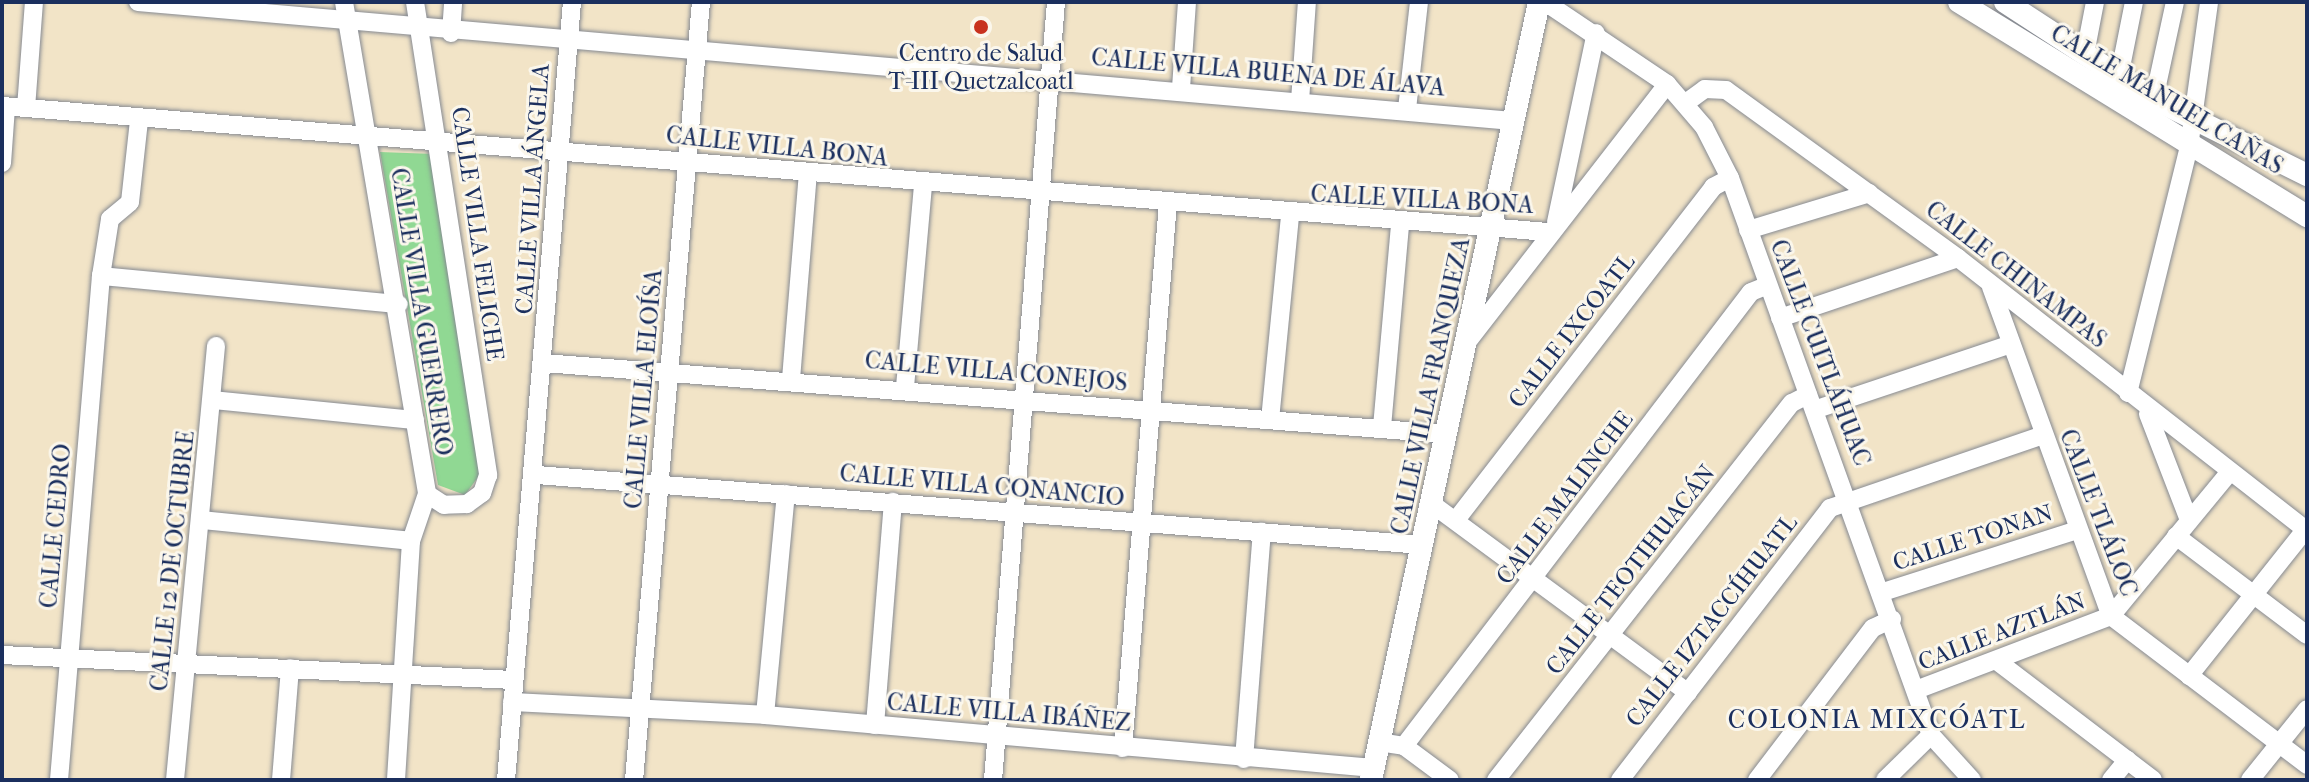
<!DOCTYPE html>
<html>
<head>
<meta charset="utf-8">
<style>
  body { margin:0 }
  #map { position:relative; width:2309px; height:782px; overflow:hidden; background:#f2e4c7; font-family:"IM FELL French Canon",serif }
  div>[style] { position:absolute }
  .green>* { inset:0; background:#90d893 }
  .roads { filter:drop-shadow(0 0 2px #868a92) drop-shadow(0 0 2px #868a92) }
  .minor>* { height:18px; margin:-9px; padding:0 9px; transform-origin:9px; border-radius:9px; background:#fff }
  .tertiary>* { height:22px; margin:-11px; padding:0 11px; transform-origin:11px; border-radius:11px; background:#fff }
  .dots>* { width:22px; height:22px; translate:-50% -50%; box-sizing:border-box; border:4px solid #fbf7ec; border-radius:50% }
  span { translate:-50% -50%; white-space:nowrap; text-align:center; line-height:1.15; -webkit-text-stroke:6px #fbf7ec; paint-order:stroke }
  .poi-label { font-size:24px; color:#1b2f5e }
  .street-label { font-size:24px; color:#1b2f5e }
  .neighbourhood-label { font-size:26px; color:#1b2f5e; letter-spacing:2px }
  .frame { position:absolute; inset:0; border:4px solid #1b2f5e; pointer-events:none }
</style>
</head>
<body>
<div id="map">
  <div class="green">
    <i style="clip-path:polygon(380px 152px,434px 154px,481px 473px,465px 495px,438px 485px)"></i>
  </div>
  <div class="roads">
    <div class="minor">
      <i style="left:138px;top:2px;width:1380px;rotate:4.95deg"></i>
      <i style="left:344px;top:2px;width:499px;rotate:80.4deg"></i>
      <i style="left:427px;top:494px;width:50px;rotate:108.8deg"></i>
      <i style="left:411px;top:541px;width:239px;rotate:93.6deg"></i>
      <i style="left:415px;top:2px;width:479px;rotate:81.2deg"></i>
      <i style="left:488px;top:475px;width:19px;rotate:108deg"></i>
      <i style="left:482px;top:493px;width:19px;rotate:144deg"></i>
      <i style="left:467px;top:504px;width:23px;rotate:178deg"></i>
      <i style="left:444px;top:505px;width:20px;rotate:-147deg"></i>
      <i style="left:1545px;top:2px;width:147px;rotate:33.9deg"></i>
      <i style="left:1667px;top:84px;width:57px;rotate:49.3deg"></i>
      <i style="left:1704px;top:127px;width:57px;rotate:63deg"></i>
      <i style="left:1730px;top:178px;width:592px;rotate:70.16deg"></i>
      <i style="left:1931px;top:735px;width:61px;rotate:47.7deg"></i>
      <i style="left:451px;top:33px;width:31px;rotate:-86deg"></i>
      <i style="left:2085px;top:54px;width:53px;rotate:-79.1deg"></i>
      <i style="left:2119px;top:77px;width:76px;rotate:-78.7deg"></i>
      <i style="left:1181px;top:88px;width:86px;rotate:-86deg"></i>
      <i style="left:2154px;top:99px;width:99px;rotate:-77.8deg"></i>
      <i style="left:1300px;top:101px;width:99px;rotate:-86deg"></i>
      <i style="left:1687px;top:102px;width:22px;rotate:-36deg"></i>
      <i style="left:1705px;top:89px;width:21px;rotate:3deg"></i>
      <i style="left:1726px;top:90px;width:286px;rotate:35.9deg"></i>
      <i style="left:1958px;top:258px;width:443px;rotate:38deg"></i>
      <i style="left:2px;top:106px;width:1551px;rotate:4.66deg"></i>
      <i style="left:26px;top:108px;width:106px;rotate:-85.7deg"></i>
      <i style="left:1407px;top:109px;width:108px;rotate:-83.6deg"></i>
      <i style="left:2px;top:163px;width:56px;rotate:-85.9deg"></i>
      <i style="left:1556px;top:222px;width:193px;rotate:-78.1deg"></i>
      <i style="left:1748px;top:230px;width:127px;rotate:-16.9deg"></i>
      <i style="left:101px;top:276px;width:299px;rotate:5.4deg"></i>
      <i style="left:1991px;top:287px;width:350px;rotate:70deg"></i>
      <i style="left:2111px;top:616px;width:246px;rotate:37.2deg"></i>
      <i style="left:1780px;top:318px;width:188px;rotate:-18.6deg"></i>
      <i style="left:1468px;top:341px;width:325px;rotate:-52.2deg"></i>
      <i style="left:544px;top:363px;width:903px;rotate:4.51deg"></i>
      <i style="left:791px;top:379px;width:206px;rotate:-85.3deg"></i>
      <i style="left:905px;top:387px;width:203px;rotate:-84.9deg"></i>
      <i style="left:2128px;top:393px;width:253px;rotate:-76.1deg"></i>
      <i style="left:2189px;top:147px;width:146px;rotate:-82.1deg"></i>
      <i style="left:213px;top:400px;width:203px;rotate:5.7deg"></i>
      <i style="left:1814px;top:410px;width:208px;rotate:-18.5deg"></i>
      <i style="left:2148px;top:414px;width:114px;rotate:68.9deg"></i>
      <i style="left:1270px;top:420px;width:205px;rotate:-84.4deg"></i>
      <i style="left:1382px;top:427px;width:204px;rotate:-84.9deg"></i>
      <i style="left:537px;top:475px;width:889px;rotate:4.52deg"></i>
      <i style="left:1432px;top:504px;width:318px;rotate:36.4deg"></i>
      <i style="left:202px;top:520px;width:210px;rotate:5.7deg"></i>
      <i style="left:1456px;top:520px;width:421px;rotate:-52.3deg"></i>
      <i style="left:1713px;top:187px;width:19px;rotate:-28deg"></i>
      <i style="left:2176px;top:536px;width:164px;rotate:37.1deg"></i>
      <i style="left:1883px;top:592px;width:204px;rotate:-17.7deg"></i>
      <i style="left:2px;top:655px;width:513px;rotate:2.8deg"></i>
      <i style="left:1997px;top:661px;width:196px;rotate:37.3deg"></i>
      <i style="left:2189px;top:676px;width:186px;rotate:-51.5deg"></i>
      <i style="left:1916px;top:690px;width:209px;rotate:-20.8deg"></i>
      <i style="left:2111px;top:616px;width:185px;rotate:-50.5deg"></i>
      <i style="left:512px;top:702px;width:253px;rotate:2.9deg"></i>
      <i style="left:765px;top:715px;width:611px;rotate:4.97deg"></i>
      <i style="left:765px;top:715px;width:222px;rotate:-84.6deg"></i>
      <i style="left:875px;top:725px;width:224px;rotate:-85.4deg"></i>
      <i style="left:1379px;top:742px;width:25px;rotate:9deg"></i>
      <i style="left:1404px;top:746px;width:57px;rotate:36.5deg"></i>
      <i style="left:1404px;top:746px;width:571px;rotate:-52.61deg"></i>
      <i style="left:1751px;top:292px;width:18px;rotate:-22deg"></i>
      <i style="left:1123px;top:748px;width:547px;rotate:-85.28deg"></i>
      <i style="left:1244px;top:759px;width:228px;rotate:-85.5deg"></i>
      <i style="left:59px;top:780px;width:506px;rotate:-85.24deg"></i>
      <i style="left:101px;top:276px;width:58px;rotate:-81deg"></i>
      <i style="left:110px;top:219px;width:26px;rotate:-40deg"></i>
      <i style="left:130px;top:202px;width:82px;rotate:-83.7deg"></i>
      <i style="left:175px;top:780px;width:436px;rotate:-84.6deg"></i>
      <i style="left:281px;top:780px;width:112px;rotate:-85.4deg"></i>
      <i style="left:506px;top:780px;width:781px;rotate:-85.15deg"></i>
      <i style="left:634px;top:780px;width:781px;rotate:-85.08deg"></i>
      <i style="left:993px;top:780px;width:781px;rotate:-85.37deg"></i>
      <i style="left:1496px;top:780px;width:479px;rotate:-51.9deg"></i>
      <i style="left:1792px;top:403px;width:18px;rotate:-27deg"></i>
      <i style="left:1620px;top:780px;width:344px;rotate:-52.3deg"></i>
      <i style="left:1830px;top:508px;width:225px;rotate:-18.9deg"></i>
      <i style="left:1757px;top:780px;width:191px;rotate:-52.7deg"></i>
      <i style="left:1873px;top:628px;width:21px;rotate:-25deg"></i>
      <i style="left:1885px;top:780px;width:64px;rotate:-44.4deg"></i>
      <i style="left:2111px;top:780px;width:26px;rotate:-51deg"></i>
      <i style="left:2250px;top:780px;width:91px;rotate:-51.2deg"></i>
    </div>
    <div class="tertiary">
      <i style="left:1959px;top:2px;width:409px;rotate:31.6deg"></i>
      <i style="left:2005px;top:2px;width:178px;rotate:33.1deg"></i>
      <i style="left:2154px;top:99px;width:171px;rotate:26.4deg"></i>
      <i style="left:1371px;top:780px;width:796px;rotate:-77.81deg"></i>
    </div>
  </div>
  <div class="dots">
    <i style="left:981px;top:27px;background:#c8321e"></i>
  </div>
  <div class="poi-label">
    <span style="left:981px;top:68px">Centro de Salud<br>T-III Quetzalcoatl</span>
  </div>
  <div class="street-label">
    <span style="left:1268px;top:73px;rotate:5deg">CALLE VILLA BUENA DE ÁLAVA</span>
    <span style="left:2167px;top:100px;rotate:31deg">CALLE MANUEL CAÑAS</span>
    <span style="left:777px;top:147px;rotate:6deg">CALLE VILLA BONA</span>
    <span style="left:533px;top:189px;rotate:-86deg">CALLE VILLA ÁNGELA</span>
    <span style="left:1422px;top:200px;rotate:3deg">CALLE VILLA BONA</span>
    <span style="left:477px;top:234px;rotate:82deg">CALLE VILLA FELICHE</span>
    <span style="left:2016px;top:275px;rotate:38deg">CALLE CHINAMPAS</span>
    <span style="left:421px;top:312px;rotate:81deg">CALLE VILLA GUERRERO</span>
    <span style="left:1572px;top:331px;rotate:-52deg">CALLE IXCOATL</span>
    <span style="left:1820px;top:353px;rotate:69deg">CALLE CUITLÁHUAC</span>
    <span style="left:996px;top:372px;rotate:5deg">CALLE VILLA CONEJOS</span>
    <span style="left:1431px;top:386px;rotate:-78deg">CALLE VILLA FRANQUEZA</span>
    <span style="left:644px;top:389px;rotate:-85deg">CALLE VILLA ELOÍSA</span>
    <span style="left:982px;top:486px;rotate:5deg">CALLE VILLA CONANCIO</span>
    <span style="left:1565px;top:498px;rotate:-53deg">CALLE MALINCHE</span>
    <span style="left:2098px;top:513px;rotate:69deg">CALLE TLÁLOC</span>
    <span style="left:56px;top:526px;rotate:-85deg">CALLE CEDRO</span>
    <span style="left:1973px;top:538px;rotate:-18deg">CALLE TONAN</span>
    <span style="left:173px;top:561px;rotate:-84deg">CALLE 12 DE OCTUBRE</span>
    <span style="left:1631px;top:570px;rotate:-52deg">CALLE TEOTIHUACÁN</span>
    <span style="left:1712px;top:621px;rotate:-52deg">CALLE IZTACCÍHUATL</span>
    <span style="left:2002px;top:632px;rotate:-21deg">CALLE AZTLÁN</span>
    <span style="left:1009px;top:713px;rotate:5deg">CALLE VILLA IBÁÑEZ</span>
  </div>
  <div class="neighbourhood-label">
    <span style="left:1877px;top:720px">COLONIA MIXCÓATL</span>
  </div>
  <div class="frame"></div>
</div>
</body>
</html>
